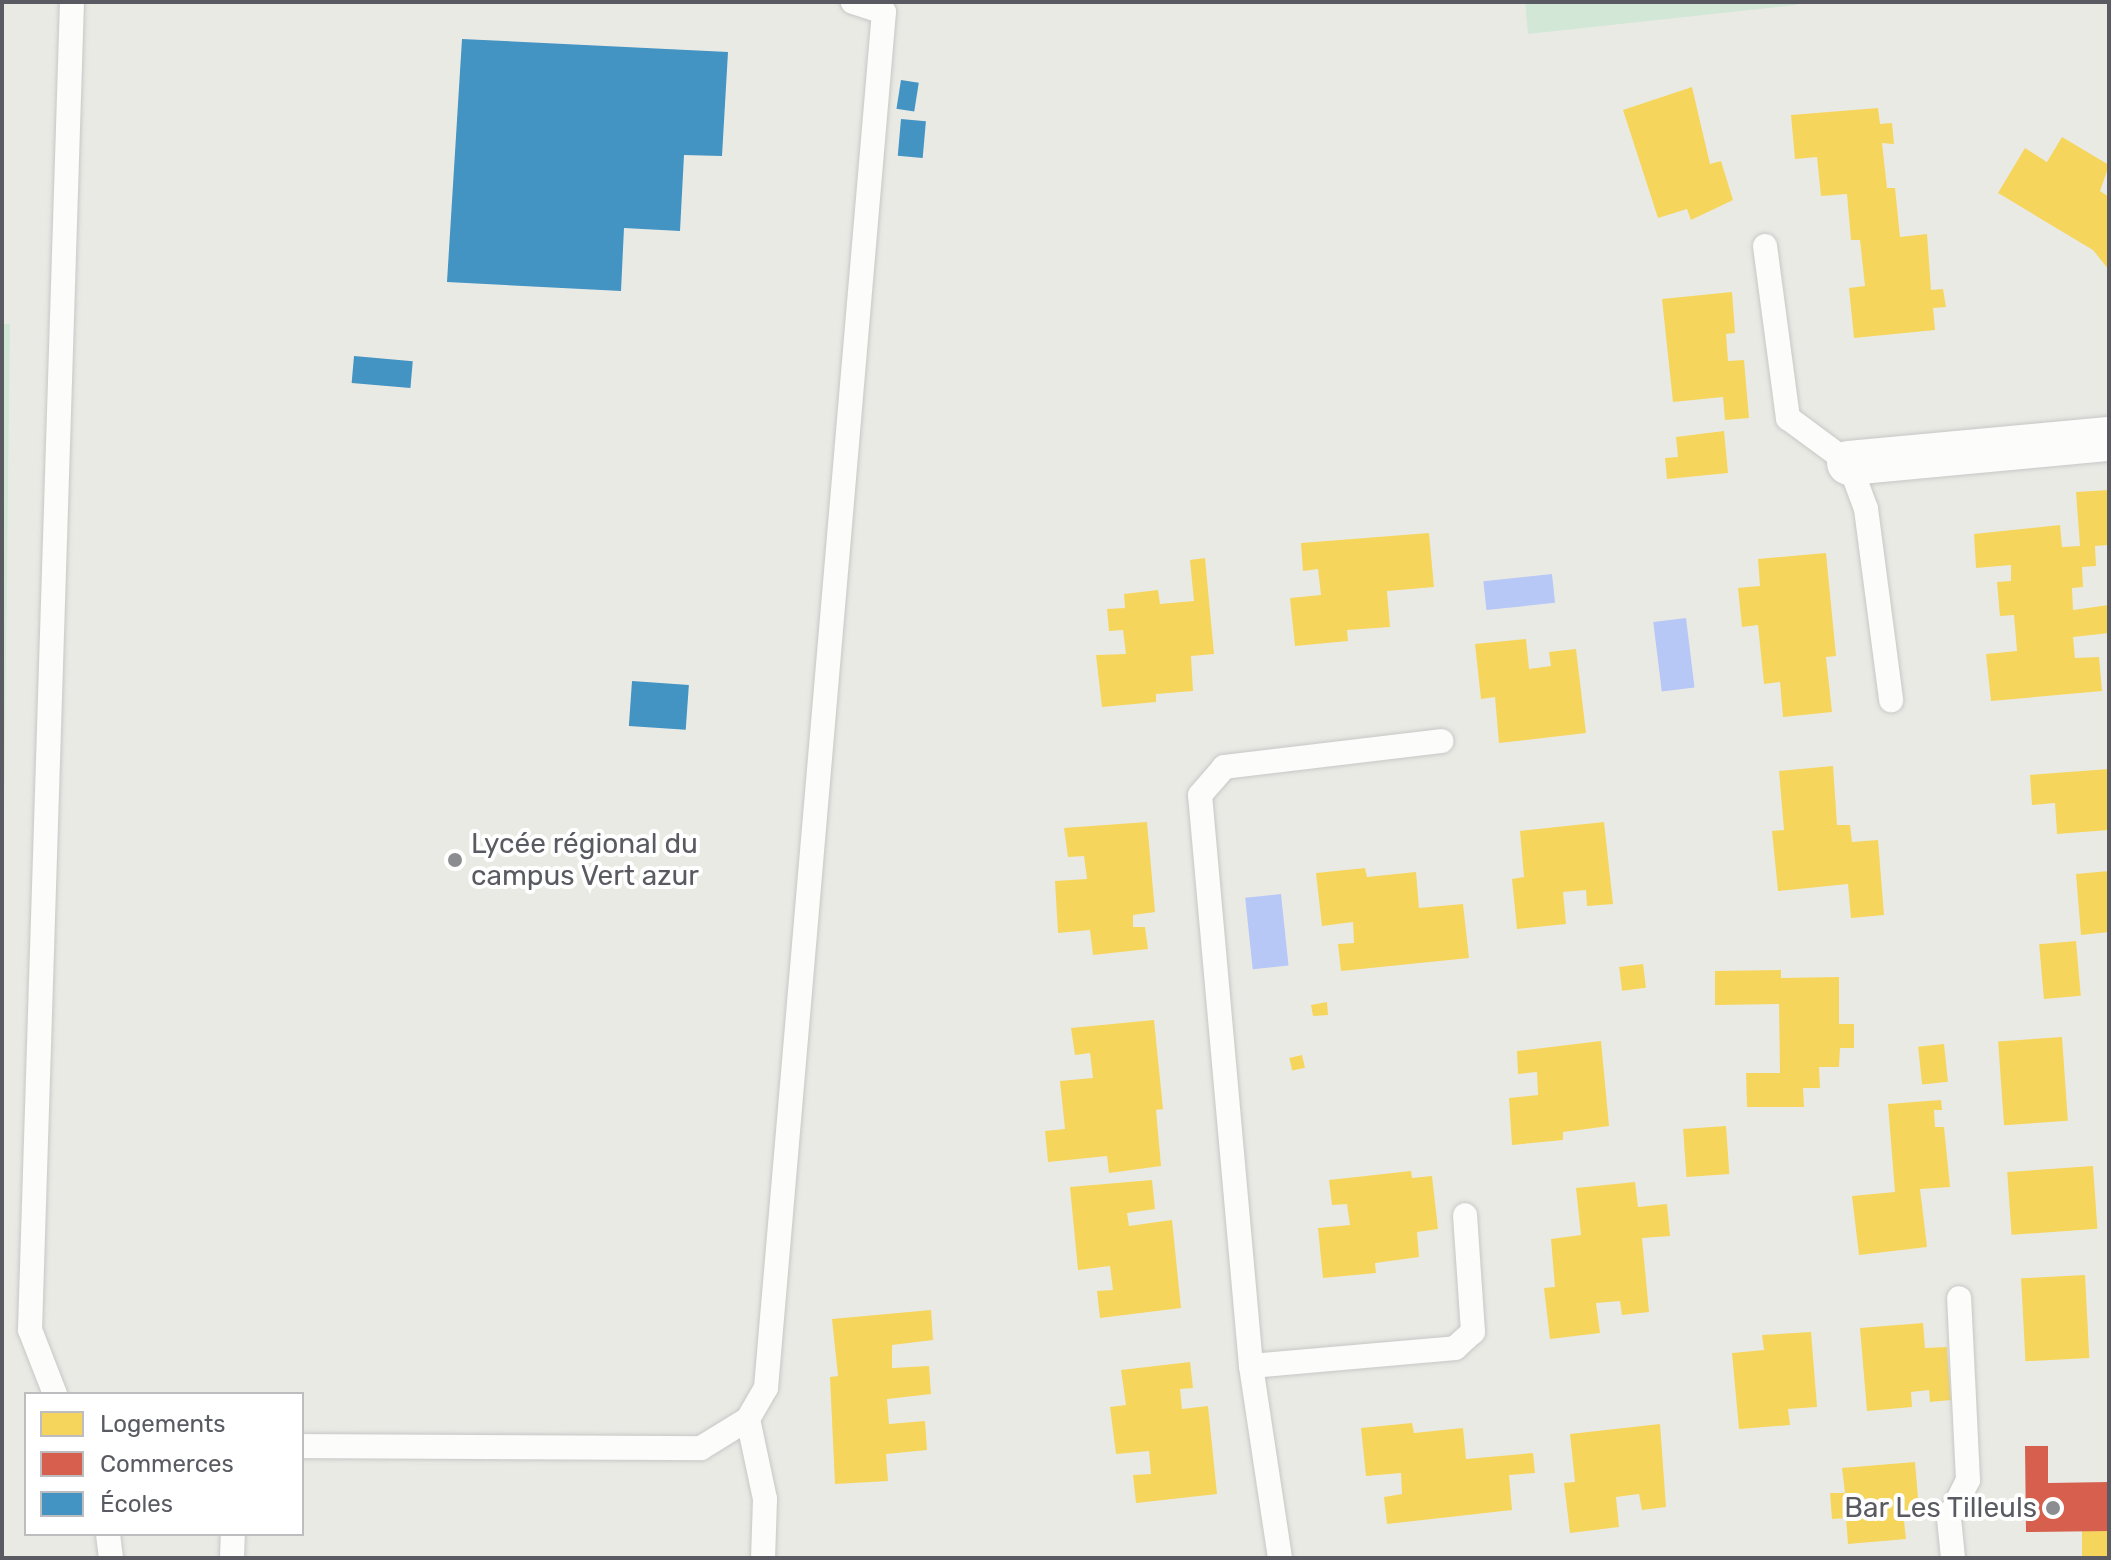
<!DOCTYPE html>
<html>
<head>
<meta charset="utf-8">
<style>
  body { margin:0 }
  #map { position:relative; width:2111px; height:1560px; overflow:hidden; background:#eaeae5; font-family:Rubik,sans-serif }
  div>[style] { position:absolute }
  .green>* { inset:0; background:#d2e7d6 }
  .water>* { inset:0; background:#b8c8f6; transform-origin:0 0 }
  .homes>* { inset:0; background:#f6d55c; transform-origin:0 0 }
  .shops>* { inset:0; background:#d6604d }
  .schools>* { inset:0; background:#4393c3; transform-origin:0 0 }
  .roads { filter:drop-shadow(0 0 2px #c7c8c7) drop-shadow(0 0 2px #c7c8c7) }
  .service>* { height:24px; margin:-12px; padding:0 12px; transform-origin:12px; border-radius:12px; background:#fcfcfb }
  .minor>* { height:44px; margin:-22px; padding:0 22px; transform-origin:22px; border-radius:22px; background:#fcfcfb }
  .dots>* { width:22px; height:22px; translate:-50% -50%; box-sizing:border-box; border:4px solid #fff; border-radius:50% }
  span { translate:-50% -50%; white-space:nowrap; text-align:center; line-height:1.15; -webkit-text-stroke:8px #fff; paint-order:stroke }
  .poi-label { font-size:28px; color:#5a5b62 }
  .left { translate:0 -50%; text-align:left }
  .right { translate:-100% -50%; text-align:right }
  .frame { position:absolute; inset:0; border:4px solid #5a5b62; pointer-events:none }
  .legend { position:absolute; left:24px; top:1392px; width:280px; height:144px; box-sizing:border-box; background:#fff; border:2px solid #bdbdc0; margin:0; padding:10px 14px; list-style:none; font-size:24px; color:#5a5b62 }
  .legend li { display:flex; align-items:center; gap:16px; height:40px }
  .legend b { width:40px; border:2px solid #bdbdc0 }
</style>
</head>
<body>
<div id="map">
  <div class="green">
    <i style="clip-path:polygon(1525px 2px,1796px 2px,1796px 5px,1528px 34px)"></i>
    <i style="clip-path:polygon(2px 324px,10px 324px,4px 816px,2px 816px)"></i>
  </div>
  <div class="water">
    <i style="left:1552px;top:574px;width:29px;height:69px;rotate:84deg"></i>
    <i style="left:1686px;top:618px;width:70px;height:33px;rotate:83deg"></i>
    <i style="left:1281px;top:894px;width:72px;height:36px;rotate:84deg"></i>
  </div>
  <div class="homes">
    <i style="clip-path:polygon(1692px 87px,1710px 164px,1721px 161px,1733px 200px,1691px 220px,1687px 209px,1658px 218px,1623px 110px)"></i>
    <i style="clip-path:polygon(1878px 108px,1880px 124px,1892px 123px,1894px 144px,1882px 143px,1887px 188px,1895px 188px,1900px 237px,1927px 234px,1931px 290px,1943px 289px,1946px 307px,1933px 308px,1935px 330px,1854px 338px,1849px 288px,1865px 286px,1860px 240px,1851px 240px,1847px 194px,1821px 196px,1817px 157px,1795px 159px,1791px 115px)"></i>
    <i style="clip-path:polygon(2062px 137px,2109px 165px,2100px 191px,2109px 197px,2109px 270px,2093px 250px,1998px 193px,2025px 148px,2047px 162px)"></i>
    <i style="clip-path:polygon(1732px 292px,1735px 333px,1726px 334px,1728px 361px,1744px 360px,1749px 418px,1725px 420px,1723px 397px,1673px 402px,1662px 299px)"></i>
    <i style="clip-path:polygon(1724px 431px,1728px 473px,1667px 479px,1665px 458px,1678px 457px,1676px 437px)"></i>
    <i style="clip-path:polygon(2109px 490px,2109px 545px,2095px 546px,2096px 566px,2082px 567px,2083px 587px,2072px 588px,2073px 610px,2109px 605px,2109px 633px,2073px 637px,2075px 658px,2099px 657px,2102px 691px,1991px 701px,1986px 654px,2017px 651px,2014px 615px,2000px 616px,1997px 582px,2011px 581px,2011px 565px,1976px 568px,1974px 534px,2060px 525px,2062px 547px,2080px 546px,2076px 492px)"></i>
    <i style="clip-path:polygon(1429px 533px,1434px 587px,1387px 591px,1390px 627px,1347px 630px,1348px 641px,1295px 646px,1290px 598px,1321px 595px,1318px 569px,1303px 571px,1301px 543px)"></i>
    <i style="clip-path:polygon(1826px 553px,1836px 656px,1826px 657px,1832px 712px,1783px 717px,1780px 682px,1764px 684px,1758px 625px,1742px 627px,1738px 588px,1760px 586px,1758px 559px)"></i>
    <i style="clip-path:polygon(1205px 558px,1214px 654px,1191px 656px,1193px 691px,1156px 694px,1156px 702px,1102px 707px,1096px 655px,1126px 654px,1123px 630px,1109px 631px,1107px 609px,1125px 608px,1124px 594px,1158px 590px,1160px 604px,1194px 601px,1190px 560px)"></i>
    <i style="clip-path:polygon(1526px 639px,1529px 669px,1551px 666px,1549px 652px,1576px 649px,1586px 733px,1499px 743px,1495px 697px,1481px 699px,1475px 644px)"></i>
    <i style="clip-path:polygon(1833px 766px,1837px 825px,1850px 825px,1852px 842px,1878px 840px,1884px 915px,1851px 918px,1848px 884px,1778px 891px,1772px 831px,1784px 830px,1779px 771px)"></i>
    <i style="clip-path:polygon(2109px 769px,2109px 830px,2057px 834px,2055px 803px,2032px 805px,2030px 775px)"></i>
    <i style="clip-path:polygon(1147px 822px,1155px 912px,1133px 915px,1133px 927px,1145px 927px,1148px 949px,1093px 955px,1090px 930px,1058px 933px,1055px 881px,1087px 879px,1084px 856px,1068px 857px,1064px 828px)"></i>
    <i style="clip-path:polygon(1604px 822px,1613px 904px,1587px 906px,1586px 890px,1563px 892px,1566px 924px,1517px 929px,1512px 879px,1524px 877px,1520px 831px)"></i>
    <i style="clip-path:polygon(1365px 868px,1367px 877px,1416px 872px,1419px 908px,1463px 904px,1469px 958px,1341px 971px,1338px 944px,1354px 943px,1353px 922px,1322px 926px,1316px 873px)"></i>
    <i style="clip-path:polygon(2109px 871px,2109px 932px,2081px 935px,2076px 874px)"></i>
    <i style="left:2076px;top:941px;width:55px;height:37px;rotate:85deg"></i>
    <i style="left:1643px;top:964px;width:24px;height:24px;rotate:83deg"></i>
    <i style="clip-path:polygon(1781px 970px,1781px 978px,1839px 977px,1839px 1024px,1854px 1024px,1854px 1048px,1840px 1048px,1839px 1067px,1819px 1067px,1820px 1088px,1803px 1088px,1804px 1107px,1747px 1107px,1746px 1073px,1780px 1073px,1779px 1004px,1715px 1005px,1715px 971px)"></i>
    <i style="clip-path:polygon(1327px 1002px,1328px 1015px,1313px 1016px,1311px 1005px)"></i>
    <i style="clip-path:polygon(1154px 1020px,1163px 1109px,1156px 1110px,1161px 1166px,1109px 1173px,1107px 1156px,1048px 1162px,1045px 1131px,1065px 1129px,1060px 1081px,1093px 1078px,1090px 1053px,1075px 1055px,1071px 1028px)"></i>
    <i style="left:2062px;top:1037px;width:84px;height:64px;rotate:86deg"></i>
    <i style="clip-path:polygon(1601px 1041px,1609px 1126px,1563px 1132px,1563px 1140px,1512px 1145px,1509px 1098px,1538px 1095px,1537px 1072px,1518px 1074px,1517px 1051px)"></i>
    <i style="left:1944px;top:1044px;width:38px;height:26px;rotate:84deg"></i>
    <i style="left:1302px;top:1055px;width:13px;height:13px;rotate:77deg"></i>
    <i style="clip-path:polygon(1941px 1100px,1942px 1110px,1934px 1110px,1935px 1127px,1944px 1127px,1950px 1187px,1920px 1189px,1927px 1247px,1859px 1255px,1852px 1196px,1895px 1192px,1888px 1104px)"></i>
    <i style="left:1726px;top:1126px;width:48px;height:43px;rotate:86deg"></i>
    <i style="left:2093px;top:1166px;width:63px;height:86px;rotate:86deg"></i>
    <i style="clip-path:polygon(1411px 1171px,1412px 1178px,1432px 1176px,1438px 1229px,1417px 1232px,1419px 1257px,1375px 1263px,1376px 1273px,1323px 1278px,1318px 1228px,1350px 1225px,1347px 1204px,1332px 1205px,1329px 1180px)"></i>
    <i style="clip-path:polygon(1152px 1180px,1155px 1209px,1127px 1213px,1129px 1226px,1172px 1220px,1181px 1308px,1100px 1318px,1097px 1291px,1113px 1290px,1110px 1266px,1078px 1270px,1070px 1187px)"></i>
    <i style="clip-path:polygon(1635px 1182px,1638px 1207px,1667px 1204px,1670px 1236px,1642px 1238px,1649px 1312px,1622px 1315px,1620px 1301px,1596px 1303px,1600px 1333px,1550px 1339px,1544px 1288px,1555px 1287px,1551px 1239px,1581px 1235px,1576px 1188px)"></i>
    <i style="left:2085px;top:1275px;width:83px;height:64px;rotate:87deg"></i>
    <i style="clip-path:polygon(931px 1310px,933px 1340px,892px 1345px,892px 1368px,929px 1366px,931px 1394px,887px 1399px,889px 1424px,925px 1421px,927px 1450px,886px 1454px,888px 1481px,835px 1484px,830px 1377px,838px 1376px,832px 1319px)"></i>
    <i style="clip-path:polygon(1923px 1323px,1925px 1348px,1947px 1347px,1951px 1400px,1930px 1402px,1929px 1390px,1911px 1392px,1912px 1407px,1867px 1411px,1860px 1328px)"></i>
    <i style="clip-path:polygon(1811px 1332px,1817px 1407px,1788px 1409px,1790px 1425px,1739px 1429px,1732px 1353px,1764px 1350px,1762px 1335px)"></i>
    <i style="clip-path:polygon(1190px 1362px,1193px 1388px,1180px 1389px,1182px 1409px,1208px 1406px,1217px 1494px,1136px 1503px,1133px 1475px,1151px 1474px,1149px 1451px,1116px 1454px,1110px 1407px,1126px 1405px,1121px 1370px)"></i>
    <i style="clip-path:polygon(1412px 1423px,1414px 1433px,1463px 1428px,1466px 1459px,1533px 1453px,1535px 1473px,1509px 1475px,1512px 1510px,1387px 1524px,1384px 1497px,1402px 1494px,1401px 1473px,1366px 1476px,1361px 1428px)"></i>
    <i style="clip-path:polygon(1660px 1424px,1666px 1507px,1642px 1510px,1639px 1494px,1616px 1497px,1619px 1527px,1570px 1533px,1564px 1483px,1575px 1482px,1570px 1434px)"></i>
    <i style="clip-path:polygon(1915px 1462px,1919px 1510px,1903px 1511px,1906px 1539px,1848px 1544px,1846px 1518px,1832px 1519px,1830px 1493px,1845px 1493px,1842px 1468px)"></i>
    <i style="left:2082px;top:1531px;width:27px;height:27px"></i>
  </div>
  <div class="shops">
    <i style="clip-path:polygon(2025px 1446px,2048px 1446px,2048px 1483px,2109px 1482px,2109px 1531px,2026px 1532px)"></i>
  </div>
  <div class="schools">
    <i style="clip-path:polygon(462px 39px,728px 52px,722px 156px,684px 155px,680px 231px,624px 228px,621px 291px,447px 282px)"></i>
    <i style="left:901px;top:80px;width:18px;height:29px;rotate:9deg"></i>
    <i style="left:901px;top:119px;width:25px;height:37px;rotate:5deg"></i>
    <i style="left:354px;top:356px;width:59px;height:27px;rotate:5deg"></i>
    <i style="left:632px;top:681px;width:57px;height:45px;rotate:4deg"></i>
  </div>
  <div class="roads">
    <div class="service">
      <i style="left:1765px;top:246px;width:174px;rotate:82.4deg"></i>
      <i style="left:1788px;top:418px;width:76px;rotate:36.4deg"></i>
      <i style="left:1849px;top:463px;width:49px;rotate:69.7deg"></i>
      <i style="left:1866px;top:509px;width:193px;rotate:82.5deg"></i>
      <i style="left:1251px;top:1366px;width:205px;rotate:-5deg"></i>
      <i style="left:1455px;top:1348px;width:24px;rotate:-42deg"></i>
      <i style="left:1473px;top:1332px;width:117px;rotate:-93.9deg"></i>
      <i style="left:55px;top:1394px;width:69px;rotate:-111.3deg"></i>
      <i style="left:30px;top:1330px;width:1329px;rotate:-88.19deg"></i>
      <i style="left:748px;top:1419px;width:82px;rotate:78deg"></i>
      <i style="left:765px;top:1499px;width:59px;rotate:91.9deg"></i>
      <i style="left:302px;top:1446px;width:399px;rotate:0.3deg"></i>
      <i style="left:701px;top:1448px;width:55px;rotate:-31.7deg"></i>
      <i style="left:748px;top:1419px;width:36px;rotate:-60deg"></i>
      <i style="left:766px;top:1388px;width:1381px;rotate:-85.1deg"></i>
      <i style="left:884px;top:12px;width:33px;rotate:-162deg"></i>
      <i style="left:108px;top:1534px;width:24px;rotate:83deg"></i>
      <i style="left:232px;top:1558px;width:24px;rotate:-88deg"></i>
      <i style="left:1280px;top:1558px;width:194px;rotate:-98.6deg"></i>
      <i style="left:1251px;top:1366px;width:573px;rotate:-95.1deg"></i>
      <i style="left:1200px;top:795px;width:37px;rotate:-49deg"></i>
      <i style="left:1224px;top:767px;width:219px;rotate:-6.8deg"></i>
      <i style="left:1953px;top:1558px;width:40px;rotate:-95.7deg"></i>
      <i style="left:1949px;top:1518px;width:42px;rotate:-63.4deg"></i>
      <i style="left:1968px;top:1480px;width:182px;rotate:-92.8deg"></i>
    </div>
    <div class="minor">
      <i style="left:1849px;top:463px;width:261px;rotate:-5.3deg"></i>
    </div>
  </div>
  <div class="dots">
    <i style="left:455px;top:860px;background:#8c8d90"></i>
    <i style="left:2053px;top:1508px;background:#8c8d90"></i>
  </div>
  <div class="poi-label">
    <span class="left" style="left:471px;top:860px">Lycée régional du<br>campus Vert azur</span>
    <span class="right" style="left:2037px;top:1508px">Bar Les Tilleuls</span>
  </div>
  <div class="frame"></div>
  <ul class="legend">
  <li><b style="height:22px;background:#f6d55c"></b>Logements</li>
  <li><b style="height:22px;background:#d6604d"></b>Commerces</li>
  <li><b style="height:22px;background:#4393c3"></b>Écoles</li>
  </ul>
</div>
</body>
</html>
